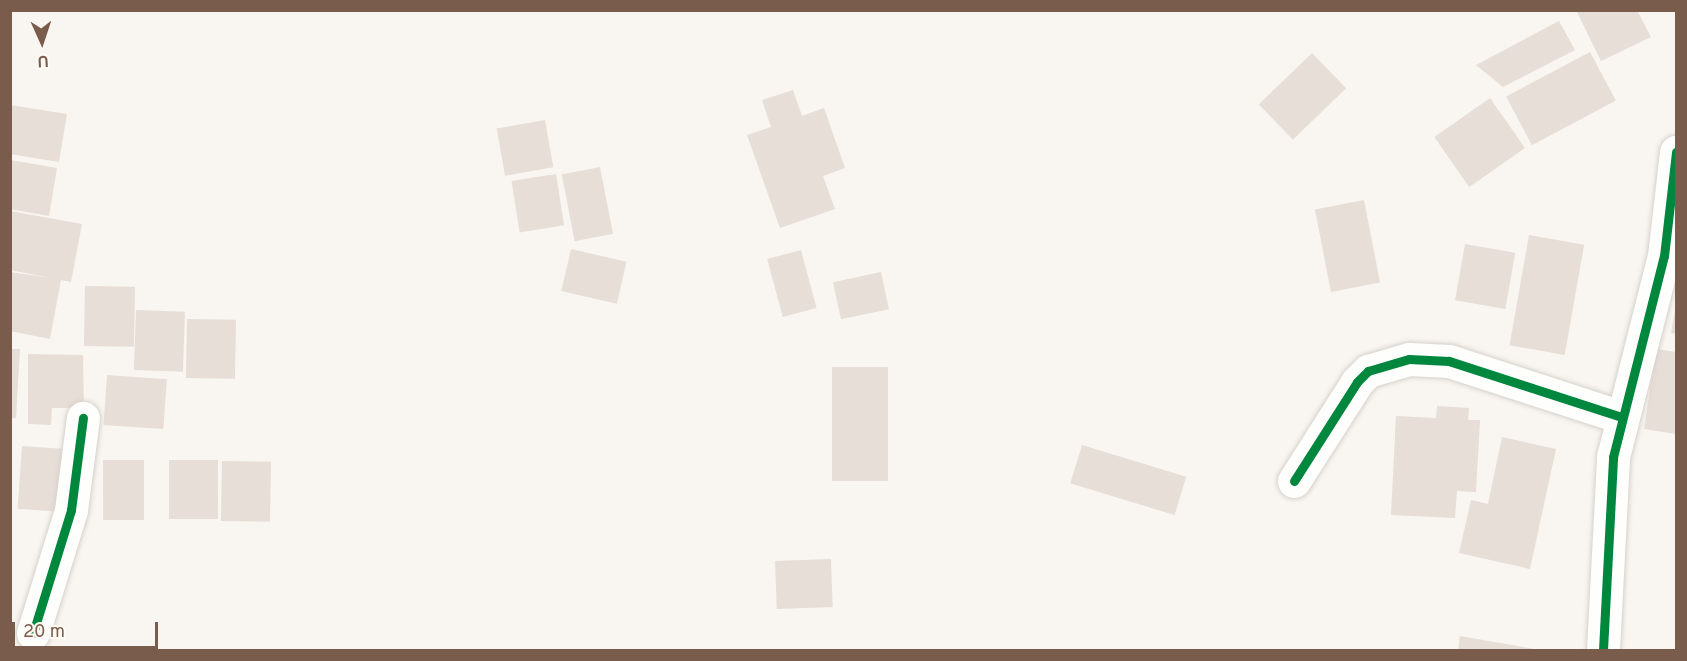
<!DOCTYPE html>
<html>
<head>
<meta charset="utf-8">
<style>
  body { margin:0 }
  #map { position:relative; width:1687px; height:661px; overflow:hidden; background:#f9f5f0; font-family:Overpass,sans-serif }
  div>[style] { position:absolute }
  .building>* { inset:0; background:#e6ded7; transform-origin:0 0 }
  .roads { filter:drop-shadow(0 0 2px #d7d1cb) drop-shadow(0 0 2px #d7d1cb) }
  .street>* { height:33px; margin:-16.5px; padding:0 16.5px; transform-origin:16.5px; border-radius:16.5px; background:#fefefd }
  .secondary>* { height:33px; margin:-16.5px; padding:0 16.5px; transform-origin:16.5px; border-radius:16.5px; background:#fefefd }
  .cycleway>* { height:9px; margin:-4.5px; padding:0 4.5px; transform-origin:4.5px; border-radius:4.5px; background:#00873e }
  span { translate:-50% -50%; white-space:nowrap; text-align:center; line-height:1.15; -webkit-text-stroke:5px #fffaf3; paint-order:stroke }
  .frame { position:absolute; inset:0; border:12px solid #7a5c4d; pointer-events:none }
  .north { position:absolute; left:12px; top:12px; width:60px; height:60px; -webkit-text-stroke:4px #fffaf3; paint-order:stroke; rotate:177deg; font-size:16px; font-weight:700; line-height:24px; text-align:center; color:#7a5c4d }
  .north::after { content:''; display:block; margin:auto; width:21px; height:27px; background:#7a5c4d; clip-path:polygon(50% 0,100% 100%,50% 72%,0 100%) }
  .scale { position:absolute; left:12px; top:622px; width:146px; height:27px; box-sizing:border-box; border:3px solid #7a5c4d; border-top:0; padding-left:8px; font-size:18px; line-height:21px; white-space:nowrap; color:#7a5c4d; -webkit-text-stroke:4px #fffaf3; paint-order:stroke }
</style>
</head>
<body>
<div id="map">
  <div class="building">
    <i style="clip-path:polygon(1576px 10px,1637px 10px,1651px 37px,1601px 61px)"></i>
    <i style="clip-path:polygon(1559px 21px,1575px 50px,1503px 87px,1476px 65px)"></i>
    <i style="left:1590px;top:52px;width:55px;height:95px;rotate:62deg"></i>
    <i style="left:1312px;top:53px;width:49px;height:74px;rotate:46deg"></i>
    <i style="clip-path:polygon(793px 90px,802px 116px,824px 108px,845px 168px,823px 176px,835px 209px,780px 228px,747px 135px,771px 127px,762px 100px)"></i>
    <i style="left:1490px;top:98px;width:61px;height:68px;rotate:55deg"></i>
    <i style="clip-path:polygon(10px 105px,67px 114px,59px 162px,10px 154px)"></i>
    <i style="left:545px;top:120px;width:48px;height:49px;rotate:80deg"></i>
    <i style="clip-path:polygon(10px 160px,57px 168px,49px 216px,10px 209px)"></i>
    <i style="left:600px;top:167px;width:68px;height:39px;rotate:79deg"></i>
    <i style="left:556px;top:174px;width:52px;height:45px;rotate:81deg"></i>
    <i style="left:1364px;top:200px;width:84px;height:50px;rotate:79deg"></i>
    <i style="clip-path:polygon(10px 211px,82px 224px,71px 282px,61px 280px,50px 339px,10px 331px,10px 272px,51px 278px,10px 270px)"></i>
    <i style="left:1529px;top:235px;width:56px;height:112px;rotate:10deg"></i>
    <i style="left:1465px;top:244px;width:51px;height:57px;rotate:10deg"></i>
    <i style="left:571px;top:249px;width:57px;height:43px;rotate:13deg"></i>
    <i style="left:801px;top:250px;width:60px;height:35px;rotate:75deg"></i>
    <i style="left:881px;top:272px;width:38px;height:49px;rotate:78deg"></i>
    <i style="left:85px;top:286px;width:50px;height:60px;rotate:1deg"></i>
    <i style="left:136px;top:310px;width:49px;height:60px;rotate:2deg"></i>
    <i style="clip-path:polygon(1675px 310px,1676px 311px,1676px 334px,1671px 333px)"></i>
    <i style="left:187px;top:319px;width:49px;height:59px;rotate:1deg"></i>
    <i style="clip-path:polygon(10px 349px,20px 349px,16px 418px,10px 418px)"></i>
    <i style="clip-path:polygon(1656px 349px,1676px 352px,1676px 434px,1644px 429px)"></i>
    <i style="clip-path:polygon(28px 354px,83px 355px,84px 408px,52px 408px,51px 425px,28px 424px)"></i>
    <i style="left:832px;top:367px;width:56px;height:114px"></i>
    <i style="left:107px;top:375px;width:60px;height:50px;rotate:4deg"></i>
    <i style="clip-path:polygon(1437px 406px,1469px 408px,1468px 420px,1480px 420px,1476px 492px,1457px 491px,1455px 518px,1391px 515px,1396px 416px,1436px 418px)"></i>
    <i style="clip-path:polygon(1502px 437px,1556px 449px,1530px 569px,1459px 553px,1471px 500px,1488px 504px)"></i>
    <i style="left:1082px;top:445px;width:109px;height:40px;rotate:17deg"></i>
    <i style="left:22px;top:446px;width:43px;height:63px;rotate:4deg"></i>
    <i style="left:103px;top:460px;width:41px;height:60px"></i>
    <i style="left:169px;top:460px;width:49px;height:59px"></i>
    <i style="left:222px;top:461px;width:49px;height:60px;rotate:1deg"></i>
    <i style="left:831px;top:559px;width:48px;height:56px;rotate:88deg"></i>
    <i style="clip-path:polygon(1460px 636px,1534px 649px,1534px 650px,1458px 650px)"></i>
  </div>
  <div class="roads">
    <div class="street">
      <i style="left:1294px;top:481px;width:117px;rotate:-57.5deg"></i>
      <i style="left:1357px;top:382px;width:16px;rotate:-45deg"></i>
      <i style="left:1368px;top:371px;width:43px;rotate:-16.3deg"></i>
      <i style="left:1409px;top:359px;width:40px;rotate:2.9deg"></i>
      <i style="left:1449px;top:361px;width:181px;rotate:18deg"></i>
      <i style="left:33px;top:633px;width:129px;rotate:-72.8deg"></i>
      <i style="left:71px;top:510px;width:93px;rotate:-82.6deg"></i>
    </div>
    <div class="secondary">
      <i style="left:1603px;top:650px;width:193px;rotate:-87deg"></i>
      <i style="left:1613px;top:457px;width:207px;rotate:-75.8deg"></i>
      <i style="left:1664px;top:256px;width:105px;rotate:-83.4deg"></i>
    </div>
  </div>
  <div class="cycleway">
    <i style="left:1294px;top:481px;width:117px;rotate:-57.5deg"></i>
    <i style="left:1357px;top:382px;width:16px;rotate:-45deg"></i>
    <i style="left:1368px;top:371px;width:43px;rotate:-16.3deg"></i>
    <i style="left:1409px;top:359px;width:40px;rotate:2.9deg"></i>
    <i style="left:1449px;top:361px;width:181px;rotate:18deg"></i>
    <i style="left:33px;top:633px;width:129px;rotate:-72.8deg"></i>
    <i style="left:71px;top:510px;width:93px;rotate:-82.6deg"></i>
    <i style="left:1603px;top:650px;width:193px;rotate:-87deg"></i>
    <i style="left:1613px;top:457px;width:207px;rotate:-75.8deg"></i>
    <i style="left:1664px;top:256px;width:105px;rotate:-83.4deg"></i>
  </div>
  <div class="frame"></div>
  <div class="north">U</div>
  <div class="scale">20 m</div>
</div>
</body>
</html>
